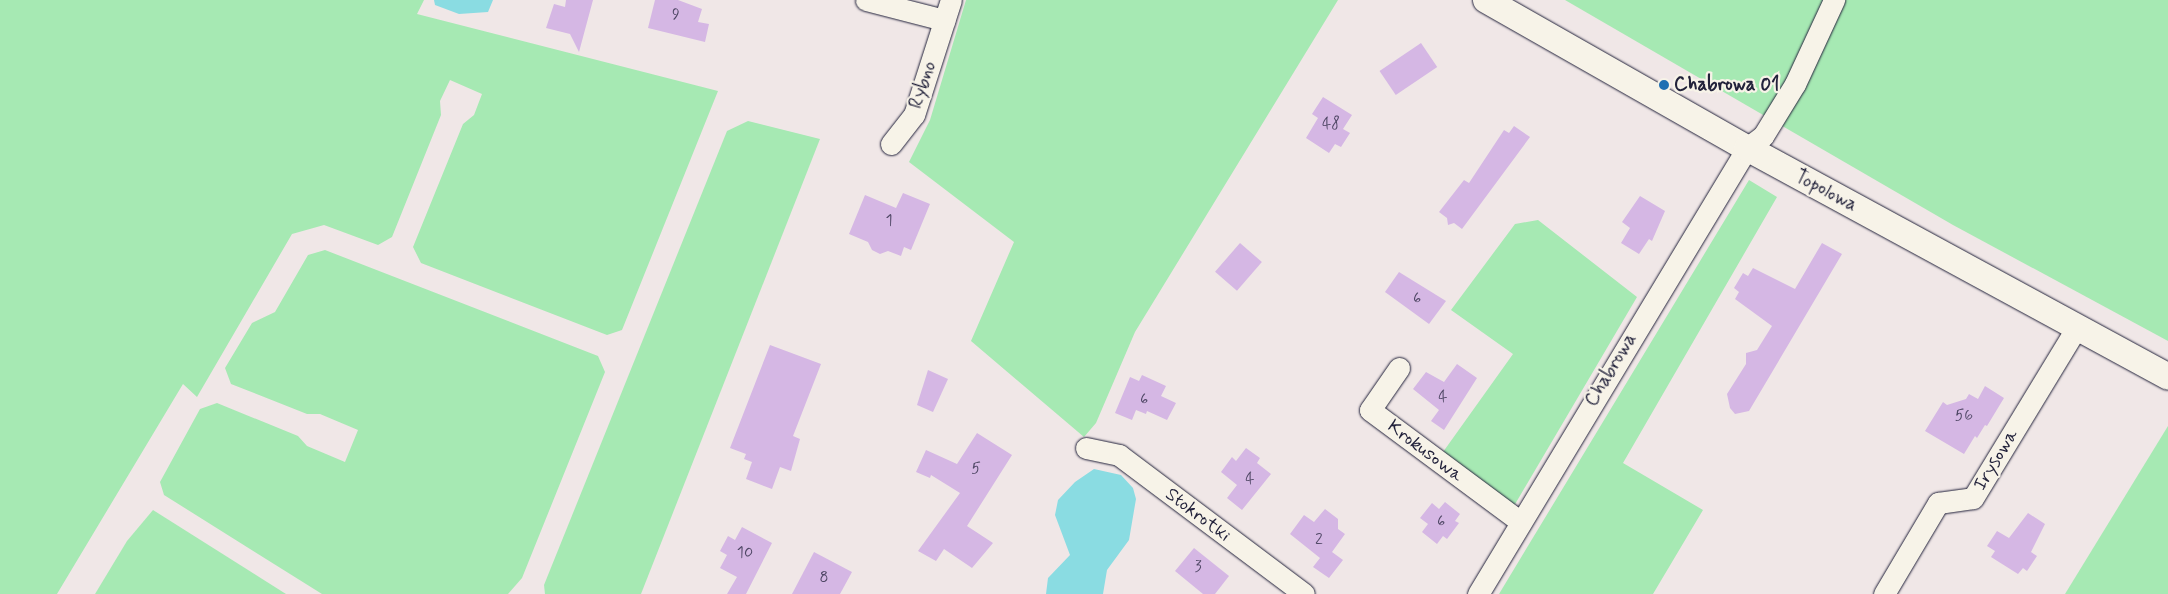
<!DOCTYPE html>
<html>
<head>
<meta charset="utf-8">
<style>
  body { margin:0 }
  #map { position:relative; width:2168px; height:594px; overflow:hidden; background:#f0e7e7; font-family:Mynerve,sans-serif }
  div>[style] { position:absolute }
  .green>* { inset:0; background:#a6e9b3 }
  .water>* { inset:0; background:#8adce2 }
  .building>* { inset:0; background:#d5b7e4; transform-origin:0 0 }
  .roads { filter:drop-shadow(0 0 1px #22223b) drop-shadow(0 0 1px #22223b) }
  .minor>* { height:21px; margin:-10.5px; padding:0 10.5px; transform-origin:10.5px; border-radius:10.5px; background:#f7f3e8 }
  .tertiary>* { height:26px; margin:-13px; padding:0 13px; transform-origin:13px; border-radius:13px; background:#f7f3e8 }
  .dots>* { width:14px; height:14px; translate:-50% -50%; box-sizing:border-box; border:2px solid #f7f3e8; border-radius:50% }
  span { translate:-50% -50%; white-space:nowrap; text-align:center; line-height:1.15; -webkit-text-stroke:4.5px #f7f3e8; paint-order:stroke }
  .number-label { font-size:16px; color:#4f4765 }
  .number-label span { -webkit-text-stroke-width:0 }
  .street-label { font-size:19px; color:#22223b }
  .poi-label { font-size:19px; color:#22223b; font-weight:700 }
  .left { translate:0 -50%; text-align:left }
</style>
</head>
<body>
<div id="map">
  <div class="green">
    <i style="clip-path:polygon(0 0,424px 0,417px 14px,718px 91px,622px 330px,607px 335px,421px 263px,413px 247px,463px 124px,474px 115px,482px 94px,450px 80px,440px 101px,441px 115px,392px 237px,378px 245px,324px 225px,292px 234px,197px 397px,183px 384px,57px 594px,0 594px)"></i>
    <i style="clip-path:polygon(966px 0,1338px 0,1135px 332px,1096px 423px,1084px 437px,971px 341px,1014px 242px,909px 162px,930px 120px)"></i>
    <i style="clip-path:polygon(1565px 0,2168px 0,2168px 341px,1953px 225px)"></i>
    <i style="clip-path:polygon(748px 121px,820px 139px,641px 594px,545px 594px,544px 585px,727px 131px)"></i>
    <i style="clip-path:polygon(1749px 180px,1777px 197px,1623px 463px,1703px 510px,1653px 594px,1499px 594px)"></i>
    <i style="clip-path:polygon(1538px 220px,1637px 297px,1514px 506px,1443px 452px,1513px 354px,1451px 310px,1515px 224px)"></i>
    <i style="clip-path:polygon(325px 250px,598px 356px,605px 372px,522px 578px,508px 594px,322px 594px,164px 495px,160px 482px,200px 409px,217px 403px,298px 436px,307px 446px,345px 462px,358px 430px,320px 414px,307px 414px,231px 384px,225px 368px,252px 323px,275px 312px,308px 255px)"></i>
    <i style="clip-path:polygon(2168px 426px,2168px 594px,2065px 594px)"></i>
    <i style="clip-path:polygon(153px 510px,286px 594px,95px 594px,127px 541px)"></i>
  </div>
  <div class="water">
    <i style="clip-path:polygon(434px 0,493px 0,488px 12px,459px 14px,435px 5px)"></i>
    <i style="clip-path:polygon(1094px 469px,1121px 475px,1133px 488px,1136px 499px,1129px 540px,1107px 570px,1103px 594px,1046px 594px,1048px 578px,1070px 555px,1055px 515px,1058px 500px,1075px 482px)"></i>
  </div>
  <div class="building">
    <i style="clip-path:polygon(566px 0,593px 0,579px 52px,570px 34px,546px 28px,554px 4px,565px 7px)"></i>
    <i style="clip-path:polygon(655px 0,678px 0,702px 9px,698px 22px,709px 24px,705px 42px,648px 28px)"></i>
    <i style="left:1421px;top:43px;width:29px;height:50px;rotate:56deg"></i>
    <i style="clip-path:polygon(1323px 97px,1352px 115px,1343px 129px,1350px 133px,1341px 147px,1335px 144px,1329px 153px,1306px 138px,1318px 118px,1312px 114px)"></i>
    <i style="clip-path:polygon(1514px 126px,1530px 137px,1462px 229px,1454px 223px,1448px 225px,1447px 218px,1439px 212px,1464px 180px,1469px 183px,1504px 130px,1509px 133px)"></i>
    <i style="clip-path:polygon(903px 193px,930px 204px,911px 250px,904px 247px,901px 256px,888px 251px,880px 254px,872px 250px,868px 242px,849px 234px,865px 195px,896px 208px)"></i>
    <i style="clip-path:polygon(1640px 196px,1665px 211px,1652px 241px,1649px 239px,1639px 254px,1621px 243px,1630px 228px,1622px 222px)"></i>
    <i style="left:1240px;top:243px;width:29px;height:38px;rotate:41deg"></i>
    <i style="clip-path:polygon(1822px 243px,1842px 254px,1749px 411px,1735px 414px,1730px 408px,1727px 394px,1746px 364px,1746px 353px,1757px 350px,1772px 326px,1735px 299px,1739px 292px,1734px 288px,1743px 273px,1748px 276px,1753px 268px,1795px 289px)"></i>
    <i style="clip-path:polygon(1399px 272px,1446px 301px,1429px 324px,1385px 292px)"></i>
    <i style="clip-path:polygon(770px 345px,821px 364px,793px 436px,800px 439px,791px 471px,780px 467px,772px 489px,746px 479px,752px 462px,744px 459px,746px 454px,730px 448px)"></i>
    <i style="clip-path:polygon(1457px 364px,1477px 378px,1444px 430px,1431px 421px,1439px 410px,1413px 389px,1426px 372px,1444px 382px)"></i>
    <i style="clip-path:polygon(928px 370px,948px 379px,933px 412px,917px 405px)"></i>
    <i style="clip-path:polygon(1142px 375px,1166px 386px,1161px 396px,1176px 403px,1167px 420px,1147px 411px,1146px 414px,1136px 410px,1132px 420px,1115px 413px,1130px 377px,1139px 381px)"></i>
    <i style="clip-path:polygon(1985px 386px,2004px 398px,1987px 426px,1985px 425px,1977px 438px,1975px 436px,1964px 454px,1925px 431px,1943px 402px,1947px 405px,1966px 399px,1969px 394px,1978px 399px)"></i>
    <i style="clip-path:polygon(977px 433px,1012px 455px,967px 526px,993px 543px,972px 568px,944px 549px,936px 561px,918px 551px,960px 493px,931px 475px,930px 478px,916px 472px,926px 450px,957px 464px)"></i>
    <i style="clip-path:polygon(1246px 448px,1260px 458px,1257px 463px,1271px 474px,1242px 510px,1227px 498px,1237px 485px,1221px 472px,1232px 457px,1236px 461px)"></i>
    <i style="clip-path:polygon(1445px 502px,1460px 514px,1455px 521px,1459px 523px,1447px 539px,1443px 536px,1437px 544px,1422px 532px,1428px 524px,1420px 518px,1432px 503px,1439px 509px)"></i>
    <i style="clip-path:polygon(1325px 509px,1338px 519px,1338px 529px,1345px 534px,1332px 552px,1343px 560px,1329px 578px,1313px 567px,1320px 558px,1290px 534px,1304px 515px,1314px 522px)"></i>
    <i style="clip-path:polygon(2028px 513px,2045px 524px,2031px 552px,2037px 556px,2027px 571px,2023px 568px,2018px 574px,1991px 557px,1995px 551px,1987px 546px,1997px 531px,2009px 538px)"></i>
    <i style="clip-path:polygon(742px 527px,772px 543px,746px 594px,727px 594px,737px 577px,720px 568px,727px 555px,720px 551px,728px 536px,735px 540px)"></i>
    <i style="clip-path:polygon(1194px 548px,1229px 576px,1215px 594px,1203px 594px,1175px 571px)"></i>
    <i style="clip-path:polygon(814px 552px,852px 572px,840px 594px,792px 594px)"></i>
  </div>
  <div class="roads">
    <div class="minor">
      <i style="left:866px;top:0;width:81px;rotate:14.4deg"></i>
      <i style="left:891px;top:144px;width:37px;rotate:-52deg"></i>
      <i style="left:914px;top:115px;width:121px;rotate:-72.2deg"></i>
      <i style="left:1399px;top:368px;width:51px;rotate:124.6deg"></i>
      <i style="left:1370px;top:410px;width:188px;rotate:36.6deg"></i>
      <i style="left:1086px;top:448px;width:34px;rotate:12deg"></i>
      <i style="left:1119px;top:455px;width:231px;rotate:36.9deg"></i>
      <i style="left:1478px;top:594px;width:521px;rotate:-58.9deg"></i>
      <i style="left:1747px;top:148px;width:20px;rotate:-37deg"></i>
      <i style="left:1763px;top:136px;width:61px;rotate:-58.4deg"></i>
      <i style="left:1795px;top:84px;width:93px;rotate:-65.1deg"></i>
      <i style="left:1884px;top:594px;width:106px;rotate:-59.3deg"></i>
      <i style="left:1938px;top:503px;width:35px;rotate:-8deg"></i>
      <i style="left:1973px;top:498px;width:200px;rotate:-58.7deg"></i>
    </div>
    <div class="tertiary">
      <i style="left:1486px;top:0;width:300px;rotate:29.6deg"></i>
      <i style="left:1747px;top:148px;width:479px;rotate:28.5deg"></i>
    </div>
  </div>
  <div class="dots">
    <i style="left:1664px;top:85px;background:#1f6fb2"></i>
  </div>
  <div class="number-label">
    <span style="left:676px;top:15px">9</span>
    <span style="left:1331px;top:124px">48</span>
    <span style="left:889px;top:221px">1</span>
    <span style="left:1417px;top:299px">6</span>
    <span style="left:1443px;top:397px">4</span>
    <span style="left:1144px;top:400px">6</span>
    <span style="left:1964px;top:416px">56</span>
    <span style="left:976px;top:469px">5</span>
    <span style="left:1250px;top:479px">4</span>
    <span style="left:1441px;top:522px">6</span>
    <span style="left:1319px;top:540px">2</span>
    <span style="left:745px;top:553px">10</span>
    <span style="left:1198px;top:567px">3</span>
    <span style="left:824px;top:578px">8</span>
  </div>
  <div class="street-label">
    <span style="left:923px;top:85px;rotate:-72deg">Rybno</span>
    <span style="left:1826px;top:191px;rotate:28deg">Topolowa</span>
    <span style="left:1611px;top:370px;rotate:-59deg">Chabrowa</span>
    <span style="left:1425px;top:451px;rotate:37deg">Krokusowa</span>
    <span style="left:1996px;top:460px;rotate:-59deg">Irysowa</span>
    <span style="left:1198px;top:515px;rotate:37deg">Stokrotki</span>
  </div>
  <div class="poi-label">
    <span class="left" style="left:1674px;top:85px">Chabrowa 01</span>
  </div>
</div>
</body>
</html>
